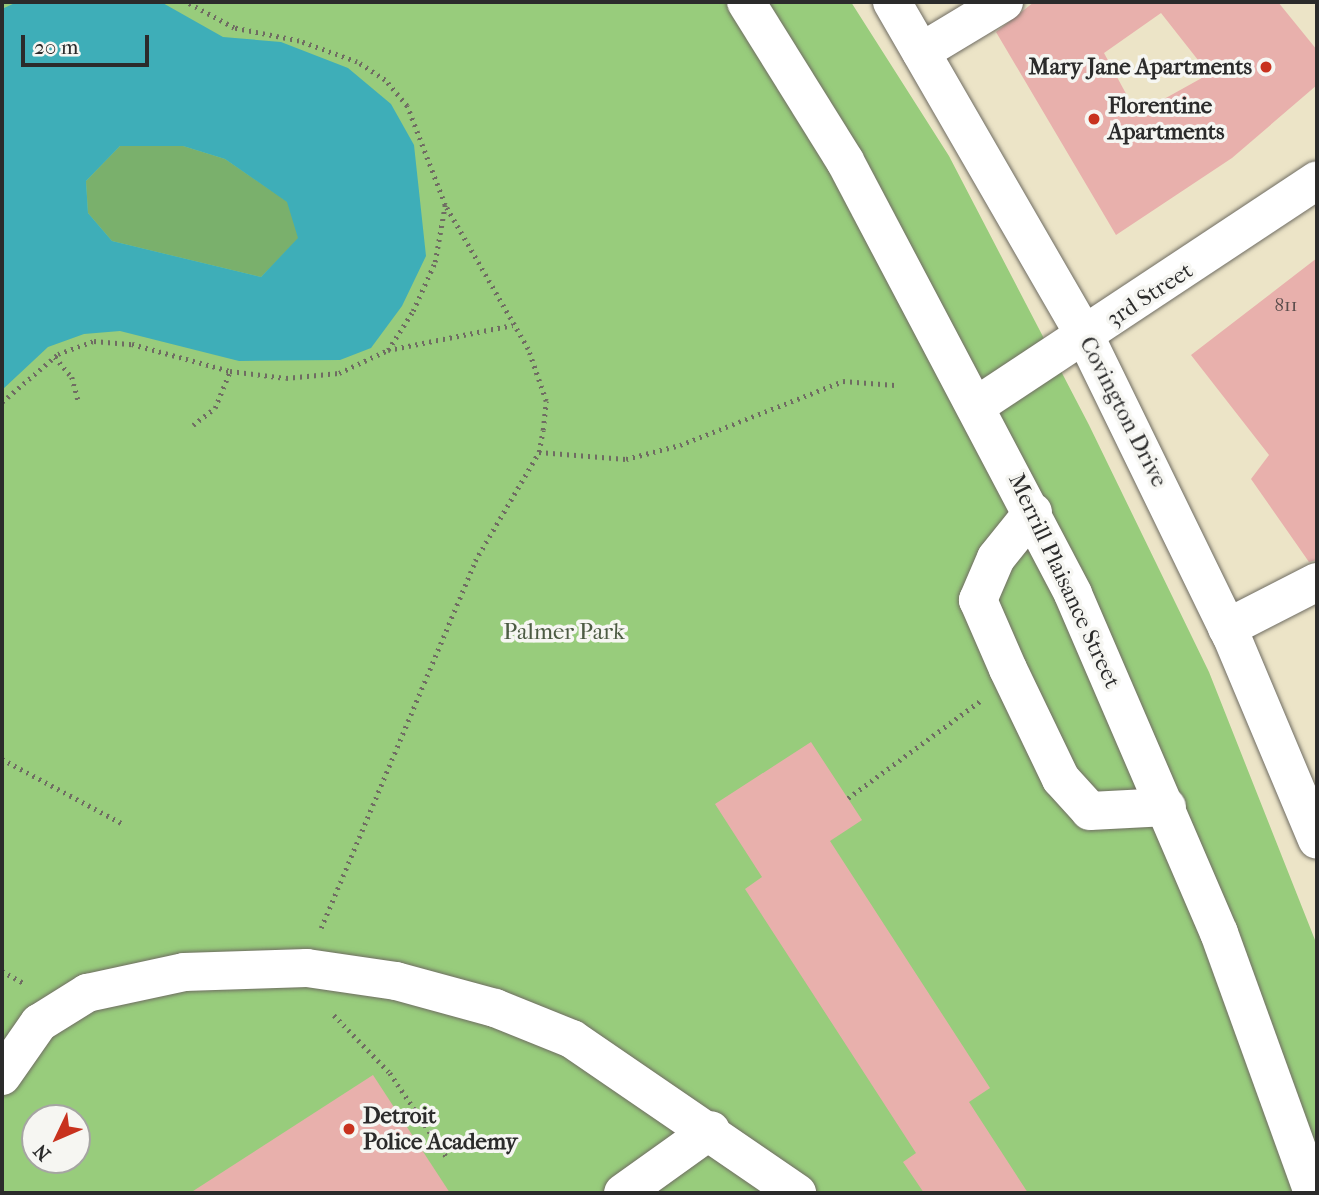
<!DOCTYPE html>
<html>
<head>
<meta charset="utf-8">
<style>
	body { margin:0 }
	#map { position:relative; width:1319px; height:1195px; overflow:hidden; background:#ece4c7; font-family:"IM FELL French Canon",serif }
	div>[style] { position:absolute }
	.green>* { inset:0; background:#98cc7c }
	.forest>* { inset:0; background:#7ab06c }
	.water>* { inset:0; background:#3eaeb8 }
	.building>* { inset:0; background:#e8b0ac }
	.path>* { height:4.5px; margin-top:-2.25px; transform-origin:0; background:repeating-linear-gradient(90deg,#6f6c62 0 2px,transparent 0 7px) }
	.roads { filter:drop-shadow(0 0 2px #6f6c62) drop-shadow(0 0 2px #6f6c62) }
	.minor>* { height:38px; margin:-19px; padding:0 19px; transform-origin:19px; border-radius:19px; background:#fff }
	.dots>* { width:19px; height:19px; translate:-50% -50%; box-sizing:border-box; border:4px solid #f6f6f2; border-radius:50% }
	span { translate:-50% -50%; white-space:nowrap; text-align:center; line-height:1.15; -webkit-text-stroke:7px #f6f6f2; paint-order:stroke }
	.number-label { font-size:19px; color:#5a4c4b }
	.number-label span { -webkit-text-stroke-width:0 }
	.poi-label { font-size:23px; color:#2b2b2b; font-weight:700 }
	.right { translate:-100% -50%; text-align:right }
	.left { translate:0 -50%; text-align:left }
	.street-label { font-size:23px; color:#2b2b2b }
	.park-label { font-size:23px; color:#4c5b43 }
	.frame { position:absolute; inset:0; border:4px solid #2b2b2b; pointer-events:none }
	.north { position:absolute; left:21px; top:1104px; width:70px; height:70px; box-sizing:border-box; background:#f6f6f2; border:2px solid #a5a5a2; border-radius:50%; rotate:226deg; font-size:19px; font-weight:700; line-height:28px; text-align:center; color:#2b2b2b }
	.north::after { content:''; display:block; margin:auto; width:24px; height:32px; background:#c8321e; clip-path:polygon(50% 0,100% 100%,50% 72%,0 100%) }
	.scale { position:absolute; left:21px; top:35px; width:128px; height:32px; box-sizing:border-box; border:4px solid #2b2b2b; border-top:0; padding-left:9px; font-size:21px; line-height:24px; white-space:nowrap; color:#2b2b2b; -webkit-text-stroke:5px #f6f6f2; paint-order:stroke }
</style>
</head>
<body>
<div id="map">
	<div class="green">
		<div style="clip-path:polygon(evenodd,2px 2px,851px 2px,949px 156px,1089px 425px,1209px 672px,1317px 945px,1317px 1193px,2px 1193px,2px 2px,35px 1118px,77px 1118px,77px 1160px,35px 1160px,35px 1118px)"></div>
	</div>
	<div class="forest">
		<div style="clip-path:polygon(120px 146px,183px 146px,225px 159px,288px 202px,299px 238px,261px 277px,112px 241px,88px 213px,86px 181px)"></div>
	</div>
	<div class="water">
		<div style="clip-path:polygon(evenodd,17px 2px,161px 2px,223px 37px,281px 42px,348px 68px,391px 104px,414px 145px,426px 256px,402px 306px,371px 348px,340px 360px,239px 361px,120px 331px,84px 334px,48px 347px,2px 390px,2px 9px,17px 2px,120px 146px,183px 146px,225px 159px,287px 202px,298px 238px,261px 277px,112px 241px,88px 213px,86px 181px,120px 146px)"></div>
	</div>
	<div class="building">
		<div style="clip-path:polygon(evenodd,1034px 2px,1278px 2px,1317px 50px,1317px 85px,1232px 158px,1116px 235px,996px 32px,1034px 2px,1161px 13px,1209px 74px,1137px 114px,1104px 53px,1161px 13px)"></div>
		<div style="clip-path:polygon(1317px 258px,1317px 560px,1309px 562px,1251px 479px,1269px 455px,1191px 355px)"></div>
		<div style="clip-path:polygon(811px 742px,862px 820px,830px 841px,990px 1088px,969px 1102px,1028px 1193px,924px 1193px,903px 1162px,916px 1153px,745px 889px,762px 877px,715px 804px)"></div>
		<div style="clip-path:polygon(373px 1075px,450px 1193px,190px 1193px)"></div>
	</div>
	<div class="path">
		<div style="left:388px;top:350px;width:127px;rotate:-11.3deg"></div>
		<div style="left:55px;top:357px;width:26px;rotate:50deg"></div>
		<div style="left:72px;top:377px;width:27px;rotate:75deg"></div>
		<div style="left:2px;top:402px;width:74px;rotate:-40.6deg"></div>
		<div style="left:58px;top:354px;width:38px;rotate:-20deg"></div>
		<div style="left:94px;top:341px;width:38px;rotate:5deg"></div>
		<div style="left:132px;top:344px;width:102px;rotate:15.4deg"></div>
		<div style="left:230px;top:371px;width:56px;rotate:7.1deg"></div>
		<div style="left:286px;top:378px;width:53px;rotate:-5.4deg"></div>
		<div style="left:339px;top:373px;width:54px;rotate:-25.1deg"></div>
		<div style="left:388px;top:350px;width:46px;rotate:-57.3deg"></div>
		<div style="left:413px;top:311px;width:54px;rotate:-65.8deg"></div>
		<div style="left:435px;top:262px;width:58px;rotate:-80deg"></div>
		<div style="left:445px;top:205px;width:106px;rotate:-111deg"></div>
		<div style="left:407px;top:106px;width:34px;rotate:-130deg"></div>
		<div style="left:385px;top:80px;width:33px;rotate:-147deg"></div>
		<div style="left:357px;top:62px;width:62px;rotate:-160.1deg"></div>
		<div style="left:299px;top:41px;width:66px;rotate:-168.7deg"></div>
		<div style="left:234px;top:28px;width:55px;rotate:-151.6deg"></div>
		<div style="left:193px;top:425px;width:28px;rotate:-38deg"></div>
		<div style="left:215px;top:408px;width:40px;rotate:-68deg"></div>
		<div style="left:539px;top:452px;width:87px;rotate:4.6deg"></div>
		<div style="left:626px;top:459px;width:56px;rotate:-14.5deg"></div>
		<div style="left:680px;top:445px;width:175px;rotate:-21.4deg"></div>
		<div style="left:843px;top:381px;width:52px;rotate:4.4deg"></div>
		<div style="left:2px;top:759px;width:137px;rotate:28.2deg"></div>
		<div style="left:848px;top:798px;width:164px;rotate:-36.3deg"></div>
		<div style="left:321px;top:928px;width:398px;rotate:-67.2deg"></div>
		<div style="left:475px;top:561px;width:126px;rotate:-59.6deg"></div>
		<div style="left:539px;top:452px;width:22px;rotate:-80deg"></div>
		<div style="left:543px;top:430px;width:29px;rotate:-84deg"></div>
		<div style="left:546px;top:401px;width:55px;rotate:-109.1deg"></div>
		<div style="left:528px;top:349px;width:166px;rotate:-120deg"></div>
		<div style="left:2px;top:971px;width:26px;rotate:29deg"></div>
		<div style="left:334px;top:1015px;width:81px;rotate:46deg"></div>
		<div style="left:390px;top:1073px;width:100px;rotate:56deg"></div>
	</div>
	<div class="roads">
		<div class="minor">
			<div style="left:746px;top:2px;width:187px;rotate:58.1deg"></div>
			<div style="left:845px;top:161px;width:489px;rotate:62.2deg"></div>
			<div style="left:1073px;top:594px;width:369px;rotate:66.7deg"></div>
			<div style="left:1219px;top:933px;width:276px;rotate:70.1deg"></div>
			<div style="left:892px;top:2px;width:386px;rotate:60deg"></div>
			<div style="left:1085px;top:336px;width:333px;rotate:64deg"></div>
			<div style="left:1231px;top:635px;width:222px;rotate:67.2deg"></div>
			<div style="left:921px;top:52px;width:97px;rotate:-31.1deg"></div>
			<div style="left:979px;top:404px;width:405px;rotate:-33.5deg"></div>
			<div style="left:1033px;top:512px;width:59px;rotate:128.8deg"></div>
			<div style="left:996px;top:558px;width:46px;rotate:113.2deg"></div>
			<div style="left:978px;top:600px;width:75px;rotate:66.5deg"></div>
			<div style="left:1008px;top:669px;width:122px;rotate:64.3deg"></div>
			<div style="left:1061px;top:779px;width:43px;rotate:47.8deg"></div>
			<div style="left:1090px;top:811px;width:77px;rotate:-3deg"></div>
			<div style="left:1227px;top:628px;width:101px;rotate:-27.1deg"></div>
			<div style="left:2px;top:1076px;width:65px;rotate:-55.1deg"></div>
			<div style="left:39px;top:1023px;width:57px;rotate:-32deg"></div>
			<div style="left:87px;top:993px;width:99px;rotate:-12.2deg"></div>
			<div style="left:184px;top:972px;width:123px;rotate:-1.9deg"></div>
			<div style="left:307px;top:968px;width:90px;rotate:8.3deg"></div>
			<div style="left:396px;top:981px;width:103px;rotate:15.3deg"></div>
			<div style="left:495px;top:1008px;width:83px;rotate:21.9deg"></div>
			<div style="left:572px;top:1039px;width:273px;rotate:34.4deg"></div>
			<div style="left:623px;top:1193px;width:108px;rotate:-35.6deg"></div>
		</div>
	</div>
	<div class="dots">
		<div style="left:1266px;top:67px;background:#c8321e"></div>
		<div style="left:1094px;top:119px;background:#c8321e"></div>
		<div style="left:349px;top:1129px;background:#c8321e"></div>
	</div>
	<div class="number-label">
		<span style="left:1286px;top:306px">811</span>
	</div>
	<div class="poi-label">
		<span class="right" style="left:1252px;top:67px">Mary Jane Apartments</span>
		<span class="left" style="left:1108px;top:119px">Florentine<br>Apartments</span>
		<span class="left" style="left:363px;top:1129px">Detroit<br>Police Academy</span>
	</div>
	<div class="street-label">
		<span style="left:1150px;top:295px;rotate:-33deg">3rd Street</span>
		<span style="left:1123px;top:412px;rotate:63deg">Covington Drive</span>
		<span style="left:1064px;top:581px;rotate:65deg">Merrill Plaisance Street</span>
	</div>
	<div class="park-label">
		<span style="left:564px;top:632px">Palmer Park</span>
	</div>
	<div class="frame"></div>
	<div class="north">N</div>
	<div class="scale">20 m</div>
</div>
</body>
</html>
